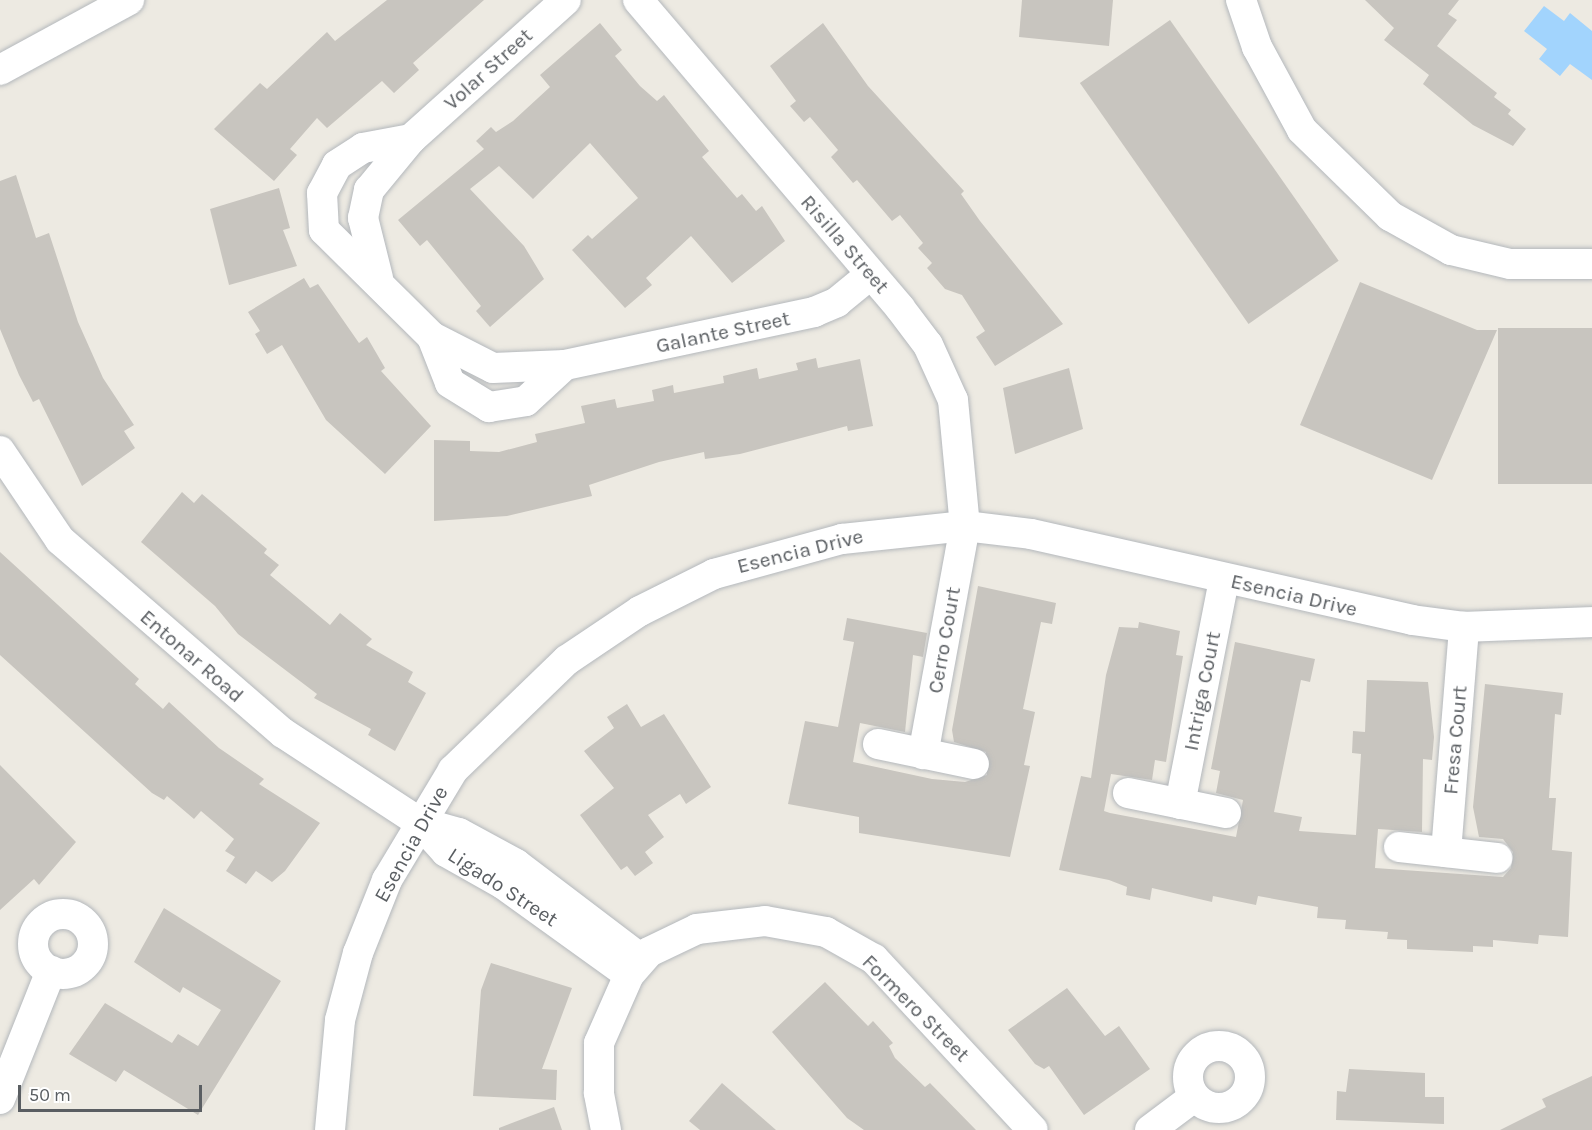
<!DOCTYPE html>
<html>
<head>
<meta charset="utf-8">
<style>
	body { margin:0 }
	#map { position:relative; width:1592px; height:1130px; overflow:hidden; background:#edeae2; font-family:Karla,sans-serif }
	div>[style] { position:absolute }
	.water>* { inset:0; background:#a2d4fd }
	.building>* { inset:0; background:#c8c5bf; transform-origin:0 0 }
	.roads { filter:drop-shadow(0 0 2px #b4b8bc) drop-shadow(0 0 2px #b4b8bc) }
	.minor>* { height:30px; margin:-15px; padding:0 15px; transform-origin:15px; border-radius:15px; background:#fff }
	.minor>.ring { margin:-15px; padding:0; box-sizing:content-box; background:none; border:30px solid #fff; border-radius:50% }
	span { translate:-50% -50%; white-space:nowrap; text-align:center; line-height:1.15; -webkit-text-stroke:4.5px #fff; paint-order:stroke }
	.street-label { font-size:21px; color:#5a5e62 }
	.scale { position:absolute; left:18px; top:1085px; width:184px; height:27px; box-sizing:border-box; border:3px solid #5a5e62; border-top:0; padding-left:8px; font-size:18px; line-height:21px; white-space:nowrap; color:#5a5e62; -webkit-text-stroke:4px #fff; paint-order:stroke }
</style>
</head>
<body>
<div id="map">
	<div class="water">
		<div style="clip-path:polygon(1544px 6px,1564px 21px,1570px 13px,1592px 31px,1592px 80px,1570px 64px,1560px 76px,1539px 59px,1547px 49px,1524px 31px)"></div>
	</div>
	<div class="building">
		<div style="clip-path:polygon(387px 0,484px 0,413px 63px,419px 70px,394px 93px,382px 81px,327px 128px,317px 118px,290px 149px,297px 155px,274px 181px,214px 129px,260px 83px,267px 89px,327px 32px,335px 41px)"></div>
		<div style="clip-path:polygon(1022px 0,1113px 0,1109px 46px,1019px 37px)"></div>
		<div style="clip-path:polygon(1365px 0,1459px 0,1448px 14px,1457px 20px,1437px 46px,1497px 93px,1494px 97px,1511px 110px,1508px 114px,1526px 129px,1513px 146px,1473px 125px,1423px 84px,1429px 75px,1384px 40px,1394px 28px)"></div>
		<div style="left:1170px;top:20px;width:294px;height:110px;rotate:55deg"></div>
		<div style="clip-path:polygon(600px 23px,622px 50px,615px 56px,640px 86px,657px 101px,664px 95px,709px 151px,702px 157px,737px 198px,742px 194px,756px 211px,762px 206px,785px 241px,732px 283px,691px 236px,646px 278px,652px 285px,625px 308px,572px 250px,588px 235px,592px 239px,638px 198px,590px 143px,533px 199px,499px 166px,470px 189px,524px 246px,544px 279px,490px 327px,476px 311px,481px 306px,427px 240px,420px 246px,398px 220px,484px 149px,476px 141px,491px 127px,496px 132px,513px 121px,550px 87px,540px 75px)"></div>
		<div style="clip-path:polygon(823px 23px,868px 86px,964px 191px,961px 194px,980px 221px,1063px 324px,995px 366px,976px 337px,985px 331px,962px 295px,945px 289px,927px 268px,932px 263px,918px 248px,923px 243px,900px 215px,892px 221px,857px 180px,853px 183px,831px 157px,838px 150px,810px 117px,804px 122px,790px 106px,796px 101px,770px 66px)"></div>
		<div style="clip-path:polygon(16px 175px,36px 238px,49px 233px,78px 322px,103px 378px,134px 425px,124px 431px,135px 448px,82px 486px,39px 399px,33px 402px,19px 375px,0 329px,0 181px)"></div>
		<div style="clip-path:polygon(279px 188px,290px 228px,283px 230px,297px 266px,229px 285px,210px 209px)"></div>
		<div style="clip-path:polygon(304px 278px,310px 288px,318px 284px,359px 343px,367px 337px,385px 368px,381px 371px,431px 426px,385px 474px,326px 420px,282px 345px,267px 354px,255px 334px,260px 331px,248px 312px)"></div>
		<div style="clip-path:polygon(1360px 282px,1477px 330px,1497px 330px,1432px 480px,1300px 425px)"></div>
		<div style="left:1592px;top:328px;width:156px;height:94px;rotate:90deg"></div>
		<div style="clip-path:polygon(816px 358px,818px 368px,860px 359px,873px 426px,848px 431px,847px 426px,740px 454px,705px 459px,704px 452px,659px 462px,589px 485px,592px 496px,507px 516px,434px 521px,434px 440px,470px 441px,470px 451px,499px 452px,537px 442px,535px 434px,585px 423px,581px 406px,615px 399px,617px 408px,654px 401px,652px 390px,673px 385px,674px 393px,724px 383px,723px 376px,757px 368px,759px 379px,798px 370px,796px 363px)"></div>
		<div style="clip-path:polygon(1069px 368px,1083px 429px,1015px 454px,1003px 388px)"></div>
		<div style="clip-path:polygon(182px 492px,194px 503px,202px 494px,267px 549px,264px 553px,279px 565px,270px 575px,330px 625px,340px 613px,372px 639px,366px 645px,413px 672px,408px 682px,426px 693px,395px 751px,368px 735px,371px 729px,314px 698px,317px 694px,238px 634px,215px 606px,141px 542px)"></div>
		<div style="clip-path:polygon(0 552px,139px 679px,135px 684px,163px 709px,169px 702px,219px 748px,264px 779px,259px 784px,320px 823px,285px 871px,272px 882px,256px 871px,246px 884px,226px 871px,235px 857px,225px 851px,234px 839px,201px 811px,194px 819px,167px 796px,164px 800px,152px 793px,0 655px)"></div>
		<div style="clip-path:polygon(978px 586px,1056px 603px,1052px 624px,1041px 622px,1023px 709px,1035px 712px,1024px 765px,1030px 766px,1010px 857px,859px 833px,859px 817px,788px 804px,805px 721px,838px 727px,854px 642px,843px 640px,847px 618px,927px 633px,923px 657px,913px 655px,905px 732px,860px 723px,853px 762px,932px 779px,965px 782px,987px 775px,986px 752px,954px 742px,952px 730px)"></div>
		<div style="clip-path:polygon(1139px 622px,1180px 631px,1176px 655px,1183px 656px,1166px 762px,1155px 760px,1152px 780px,1111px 774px,1104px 811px,1110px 813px,1236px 837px,1243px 800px,1216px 793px,1220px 771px,1211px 769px,1235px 642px,1315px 659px,1310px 682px,1301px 680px,1274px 812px,1302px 817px,1299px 831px,1356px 835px,1361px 754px,1352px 753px,1353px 731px,1365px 732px,1367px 680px,1428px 682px,1434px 737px,1432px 760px,1423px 759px,1422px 832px,1378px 829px,1375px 868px,1503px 877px,1511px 868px,1513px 852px,1503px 839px,1479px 837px,1473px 807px,1485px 684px,1563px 693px,1561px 715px,1555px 714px,1549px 798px,1556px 798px,1552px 850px,1572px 852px,1568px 937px,1539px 935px,1538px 944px,1493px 940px,1493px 947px,1473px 946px,1473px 952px,1407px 949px,1407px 940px,1387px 939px,1388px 932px,1345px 929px,1346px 920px,1317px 918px,1318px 907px,1258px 896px,1256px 905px,1213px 896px,1212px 902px,1152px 888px,1150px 900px,1126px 895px,1127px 887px,1109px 880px,1059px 870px,1081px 776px,1091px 778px,1106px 675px,1119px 627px,1138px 628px)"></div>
		<div style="clip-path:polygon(627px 704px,641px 727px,664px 714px,711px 787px,686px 804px,680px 794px,648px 815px,664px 837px,645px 852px,653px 863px,635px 876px,627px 866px,621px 870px,580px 815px,614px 788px,584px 751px,614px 728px,607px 717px)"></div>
		<div style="clip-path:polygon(0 765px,76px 842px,39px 885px,34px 879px,0 910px)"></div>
		<div style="clip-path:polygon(164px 908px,281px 981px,198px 1115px,124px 1070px,116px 1082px,69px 1054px,105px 1003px,172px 1043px,178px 1034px,198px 1046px,221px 1010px,183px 987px,180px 993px,134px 962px)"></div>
		<div style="clip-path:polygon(491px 963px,572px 988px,542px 1069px,557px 1070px,556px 1100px,473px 1096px,481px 990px)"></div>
		<div style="clip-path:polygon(825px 982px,868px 1026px,873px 1021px,893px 1043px,889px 1046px,895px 1058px,925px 1087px,930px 1083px,976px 1130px,864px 1130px,847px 1118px,772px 1032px)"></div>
		<div style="clip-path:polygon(1067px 988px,1105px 1036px,1119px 1026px,1150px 1069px,1084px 1115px,1049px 1066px,1044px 1069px,1035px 1064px,1008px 1030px)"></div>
		<div style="clip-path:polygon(1349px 1069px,1425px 1073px,1425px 1097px,1444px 1097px,1444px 1124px,1336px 1120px,1337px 1091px,1346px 1092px)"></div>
		<div style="clip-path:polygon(1592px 1076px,1592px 1130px,1500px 1130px,1546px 1107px,1542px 1099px)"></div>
		<div style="clip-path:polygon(722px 1083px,776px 1130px,700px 1130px,689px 1121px)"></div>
		<div style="clip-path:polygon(554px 1107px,562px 1130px,499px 1130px,499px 1128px)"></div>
	</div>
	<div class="roads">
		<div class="minor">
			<div style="left:638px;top:0;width:404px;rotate:49.6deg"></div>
			<div style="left:900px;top:308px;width:46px;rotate:52.9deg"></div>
			<div style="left:928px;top:345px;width:60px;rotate:65.6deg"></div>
			<div style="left:953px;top:400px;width:127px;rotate:84.6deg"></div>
			<div style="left:965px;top:526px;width:232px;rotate:100.4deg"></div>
			<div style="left:1241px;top:0;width:50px;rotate:71.2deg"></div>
			<div style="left:1257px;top:47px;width:94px;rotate:61.5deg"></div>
			<div style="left:1302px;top:130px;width:123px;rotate:44.3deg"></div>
			<div style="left:1390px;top:216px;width:70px;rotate:29.1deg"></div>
			<div style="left:1451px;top:250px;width:61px;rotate:13.3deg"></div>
			<div style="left:1510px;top:264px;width:82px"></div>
			<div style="left:0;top:70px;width:147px;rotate:-28.5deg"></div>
			<div style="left:411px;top:139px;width:49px;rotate:169.4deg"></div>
			<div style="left:363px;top:148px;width:31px;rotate:147deg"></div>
			<div style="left:337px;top:165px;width:32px;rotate:118deg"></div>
			<div style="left:322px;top:193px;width:37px;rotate:87deg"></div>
			<div style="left:324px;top:230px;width:152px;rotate:44.7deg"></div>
			<div style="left:432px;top:337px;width:68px;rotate:26.9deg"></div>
			<div style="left:493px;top:368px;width:72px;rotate:-2.4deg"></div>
			<div style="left:565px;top:365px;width:255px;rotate:-12deg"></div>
			<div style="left:814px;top:312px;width:25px;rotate:-23deg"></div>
			<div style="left:837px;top:302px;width:43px;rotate:-39.3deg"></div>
			<div style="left:378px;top:278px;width:62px;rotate:-104deg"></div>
			<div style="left:363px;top:218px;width:29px;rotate:-78deg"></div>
			<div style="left:369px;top:190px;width:66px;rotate:-50.5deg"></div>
			<div style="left:411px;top:139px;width:208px;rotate:-41.9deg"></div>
			<div style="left:432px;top:337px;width:49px;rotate:68.6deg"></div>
			<div style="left:450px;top:383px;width:46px;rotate:31.6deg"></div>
			<div style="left:489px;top:407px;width:37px;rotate:-9deg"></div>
			<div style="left:526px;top:401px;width:53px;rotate:-42.7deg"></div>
			<div style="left:0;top:451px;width:107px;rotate:56deg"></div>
			<div style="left:60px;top:540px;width:295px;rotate:40.9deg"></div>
			<div style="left:283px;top:733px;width:163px;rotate:33.2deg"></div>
			<div style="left:419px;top:822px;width:40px;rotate:48deg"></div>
			<div style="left:446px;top:852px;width:65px;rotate:29.3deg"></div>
			<div style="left:503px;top:884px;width:155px;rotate:35.8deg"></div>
			<div style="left:878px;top:744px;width:98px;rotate:11.8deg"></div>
			<div style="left:1128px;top:793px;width:100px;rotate:11.5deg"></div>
			<div style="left:1180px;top:804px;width:229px;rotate:-78.9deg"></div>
			<div style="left:419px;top:822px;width:41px;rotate:15.4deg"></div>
			<div style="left:459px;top:833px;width:65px;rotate:28.5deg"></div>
			<div style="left:516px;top:864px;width:157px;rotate:37.2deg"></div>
			<div style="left:1399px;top:847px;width:99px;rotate:6.4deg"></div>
			<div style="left:1446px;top:852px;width:226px;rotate:-85.4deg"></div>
			<div class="ring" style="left:33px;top:914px;width:30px;height:30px"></div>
			<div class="ring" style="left:1188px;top:1046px;width:32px;height:32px"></div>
			<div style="left:0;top:1099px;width:138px;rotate:-68.3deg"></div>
			<div style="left:330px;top:1130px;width:110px;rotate:-84.8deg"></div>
			<div style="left:340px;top:1020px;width:69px;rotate:-75deg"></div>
			<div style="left:358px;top:953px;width:79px;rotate:-68.3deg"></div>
			<div style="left:387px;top:880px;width:128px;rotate:-59deg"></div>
			<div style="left:453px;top:770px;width:158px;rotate:-44deg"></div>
			<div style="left:567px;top:660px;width:88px;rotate:-33.9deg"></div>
			<div style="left:640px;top:611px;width:83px;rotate:-26.6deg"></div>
			<div style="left:714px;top:574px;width:133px;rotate:-15.3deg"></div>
			<div style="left:842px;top:539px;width:124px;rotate:-6deg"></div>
			<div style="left:965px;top:526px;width:66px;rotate:6.9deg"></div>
			<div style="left:1031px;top:534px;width:391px;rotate:12.7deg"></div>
			<div style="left:1412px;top:620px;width:52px;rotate:7.7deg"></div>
			<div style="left:1464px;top:627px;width:128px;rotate:-2.2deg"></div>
			<div style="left:606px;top:1130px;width:38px;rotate:-101deg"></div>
			<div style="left:599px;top:1093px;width:50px;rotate:-90deg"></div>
			<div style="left:599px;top:1043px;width:74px;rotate:-66.2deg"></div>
			<div style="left:629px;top:975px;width:30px;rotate:-49deg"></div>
			<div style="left:649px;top:952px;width:53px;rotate:-25.6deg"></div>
			<div style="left:697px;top:929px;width:68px;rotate:-6.7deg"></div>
			<div style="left:765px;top:921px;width:62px;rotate:10.2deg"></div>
			<div style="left:826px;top:932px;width:55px;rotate:29.4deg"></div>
			<div style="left:874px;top:959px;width:233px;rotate:47.1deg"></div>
			<div style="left:1150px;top:1130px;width:55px;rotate:-36.9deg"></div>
		</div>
	</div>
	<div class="street-label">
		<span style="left:488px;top:69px;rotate:-42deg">Volar Street</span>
		<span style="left:845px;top:244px;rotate:49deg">Risilla Street</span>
		<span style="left:723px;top:332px;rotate:-12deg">Galante Street</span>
		<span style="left:800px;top:551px;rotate:-14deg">Esencia Drive</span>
		<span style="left:1294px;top:595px;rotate:13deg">Esencia Drive</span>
		<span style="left:944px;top:640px;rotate:-80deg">Cerro Court</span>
		<span style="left:192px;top:656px;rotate:41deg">Entonar Road</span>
		<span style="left:1202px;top:691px;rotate:-79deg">Intriga Court</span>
		<span style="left:1455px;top:740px;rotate:-85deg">Fresa Court</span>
		<span style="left:411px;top:844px;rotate:-61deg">Esencia Drive</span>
		<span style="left:503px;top:887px;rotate:33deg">Ligado Street</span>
		<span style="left:916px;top:1008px;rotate:45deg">Formero Street</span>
	</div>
	<div class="scale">50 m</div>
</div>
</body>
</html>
